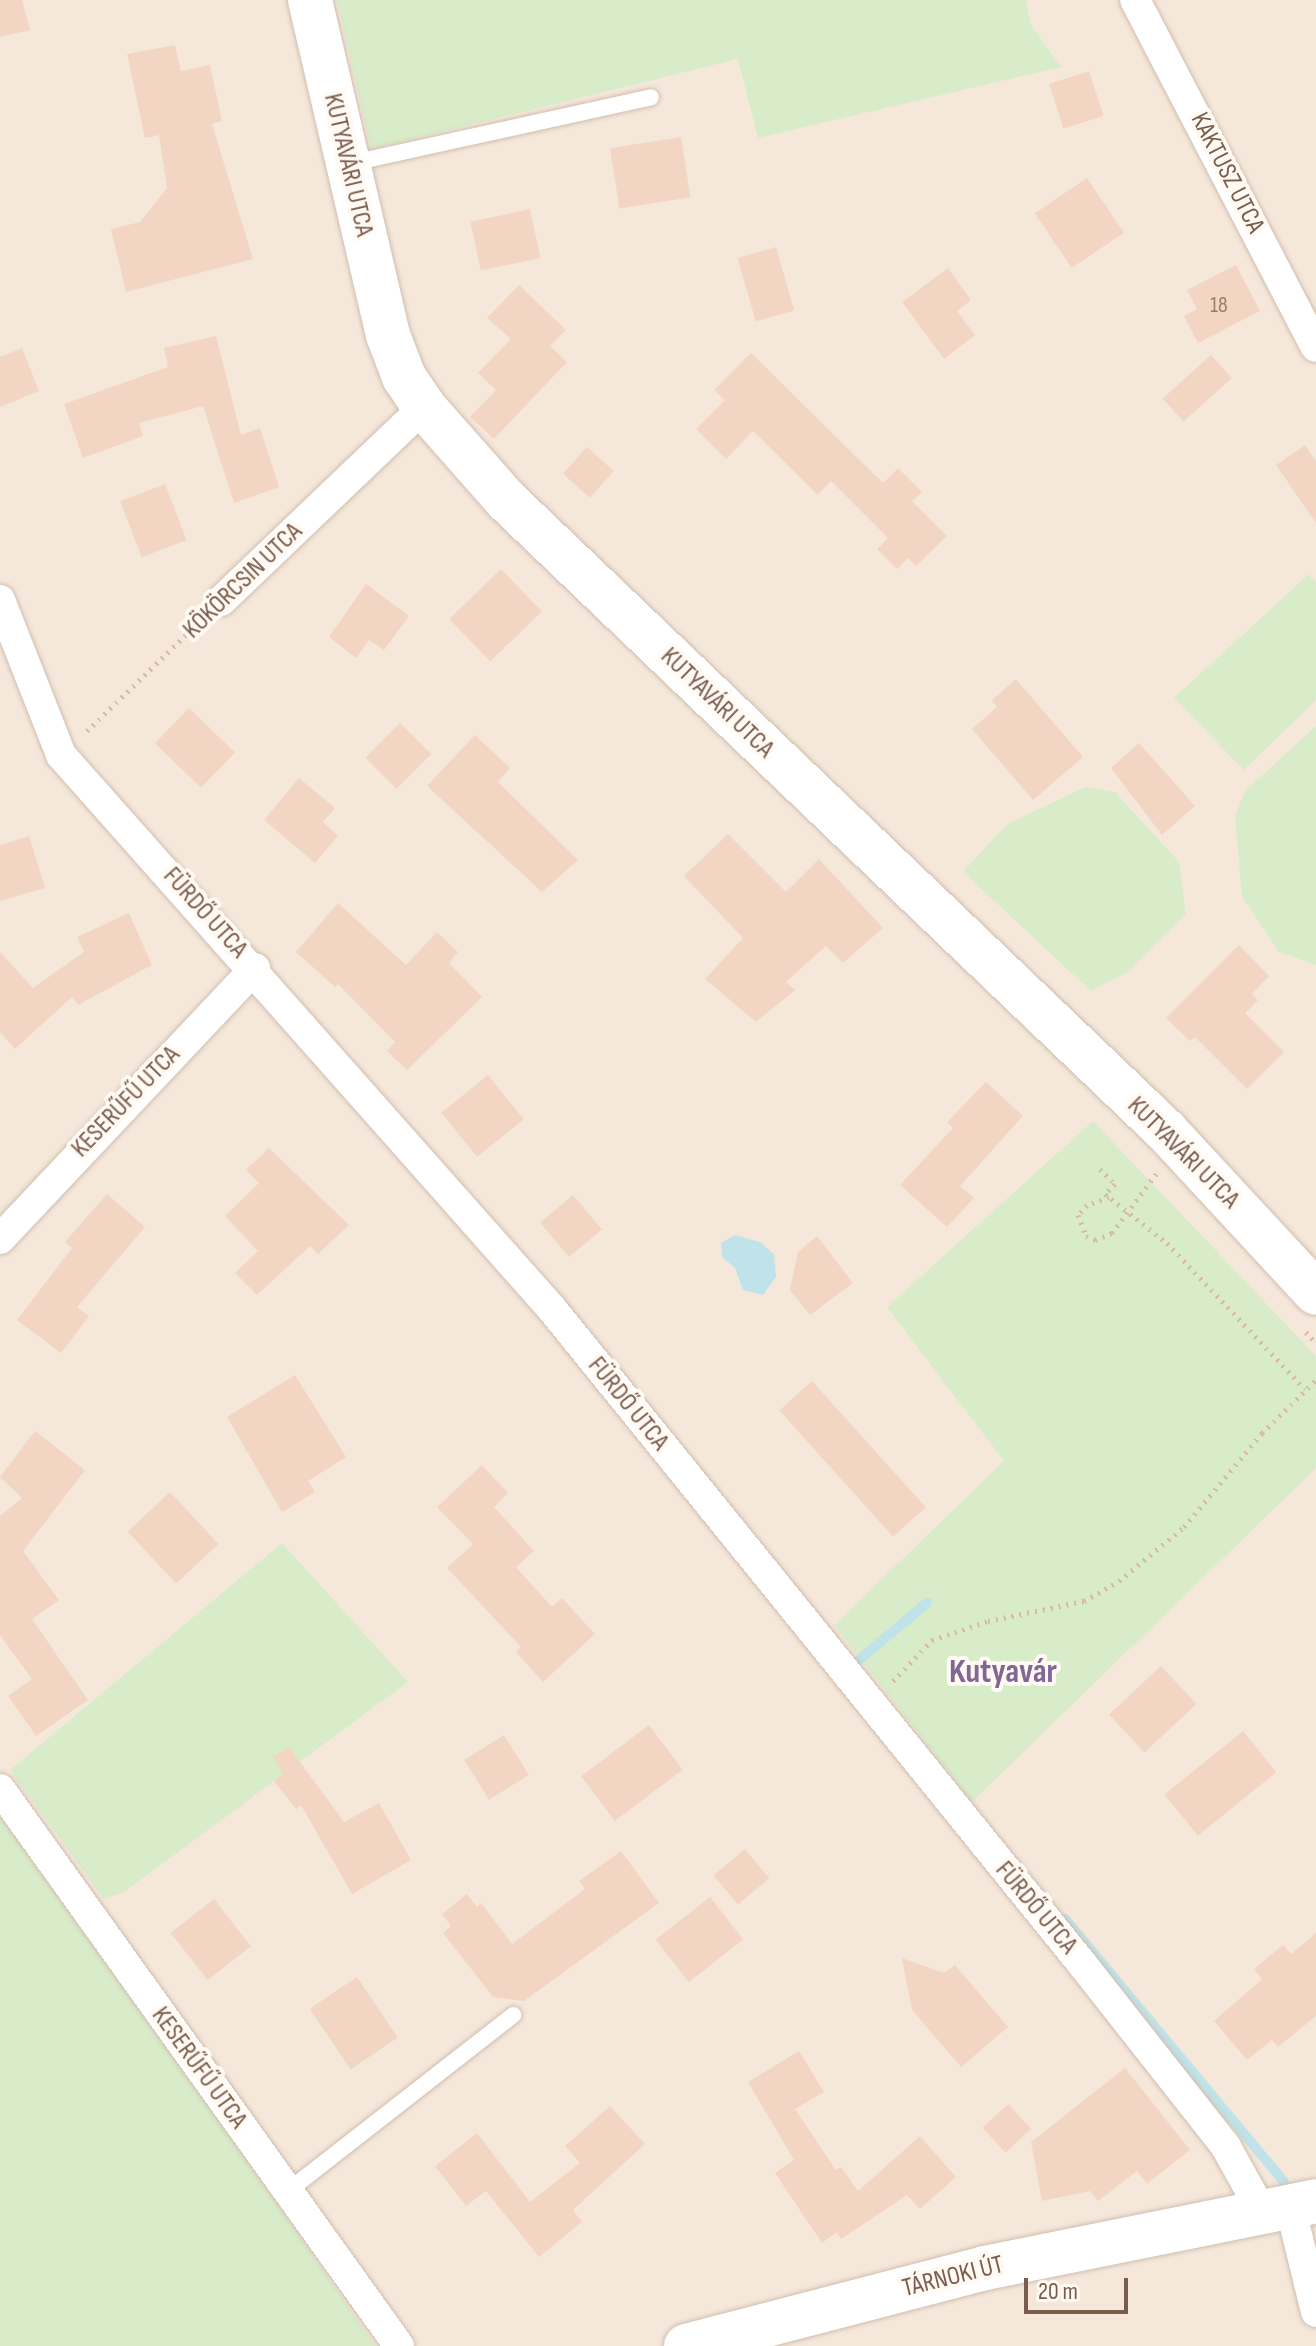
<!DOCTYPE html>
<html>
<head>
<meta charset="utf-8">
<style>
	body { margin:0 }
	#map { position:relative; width:1316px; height:2346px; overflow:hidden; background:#fdf6ec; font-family:"Sofia Sans Condensed",sans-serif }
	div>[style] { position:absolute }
	.residential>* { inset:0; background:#f5e8da; transform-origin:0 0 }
	.green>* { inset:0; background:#d8ecc9 }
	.water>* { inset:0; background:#bfe3e8 }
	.stream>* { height:10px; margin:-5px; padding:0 5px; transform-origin:5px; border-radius:5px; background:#bfe3e8 }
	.building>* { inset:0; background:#f3d5c3; transform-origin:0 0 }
	.path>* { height:5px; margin-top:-2.5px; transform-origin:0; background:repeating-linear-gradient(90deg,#d9b8a5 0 2px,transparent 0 8px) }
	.roads { filter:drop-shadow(0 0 2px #d1beb0) drop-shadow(0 0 2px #d1beb0) }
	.lane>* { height:16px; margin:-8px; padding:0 8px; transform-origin:8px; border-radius:8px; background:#fff }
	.street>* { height:30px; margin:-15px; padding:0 15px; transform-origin:15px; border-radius:15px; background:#fff }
	.secondary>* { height:44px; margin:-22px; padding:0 22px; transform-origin:22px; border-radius:22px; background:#fff }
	span { translate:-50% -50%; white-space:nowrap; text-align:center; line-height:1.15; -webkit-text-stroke:8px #fffaf3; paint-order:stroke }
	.number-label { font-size:22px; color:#987a6a }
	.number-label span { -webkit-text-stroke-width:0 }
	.street-label { font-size:26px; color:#7a5c4d }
	.district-label { font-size:34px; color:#846695; font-weight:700 }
	.scale { position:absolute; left:1024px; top:2278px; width:104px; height:36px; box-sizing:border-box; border:4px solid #7a5c4d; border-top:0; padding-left:10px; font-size:24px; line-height:28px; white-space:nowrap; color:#7a5c4d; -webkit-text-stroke:6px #fffaf3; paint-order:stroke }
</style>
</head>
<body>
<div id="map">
	<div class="residential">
		<div style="left:0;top:0;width:1316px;height:2346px"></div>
	</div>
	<div class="green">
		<div style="clip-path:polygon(337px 0,1026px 0,1031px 25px,1061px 67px,758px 138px,738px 59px,371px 149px)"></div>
		<div style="clip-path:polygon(1309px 574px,1316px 582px,1316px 700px,1244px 770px,1174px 698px)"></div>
		<div style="clip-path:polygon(1316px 726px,1316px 965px,1279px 952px,1242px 896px,1235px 816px,1245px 791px)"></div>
		<div style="clip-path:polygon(1085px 787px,1115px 792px,1179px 862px,1186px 914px,1127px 972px,1091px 991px,963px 872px,1006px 825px)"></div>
		<div style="clip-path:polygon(1093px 1121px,1316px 1356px,1316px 1468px,972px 1802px,834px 1625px,1004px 1461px,887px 1307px)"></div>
		<div style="clip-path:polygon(282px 1543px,408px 1682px,124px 1892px,104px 1899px,10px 1770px)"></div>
		<div style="clip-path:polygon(0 1816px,203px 2098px,376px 2346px,0 2346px)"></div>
	</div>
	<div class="water">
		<div style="clip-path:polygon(735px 1235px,760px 1242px,774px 1254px,776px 1277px,763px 1295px,743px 1290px,735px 1268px,722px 1257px,721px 1243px)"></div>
	</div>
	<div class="stream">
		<div style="left:853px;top:1665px;width:97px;rotate:-40deg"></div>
		<div style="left:1065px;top:1919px;width:342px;rotate:50.2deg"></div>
	</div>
	<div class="building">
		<div style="clip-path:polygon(0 0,22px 0,30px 30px,0 37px)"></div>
		<div style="clip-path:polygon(175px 45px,181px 71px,210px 65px,222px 121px,212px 124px,253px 259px,126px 292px,111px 229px,140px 222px,167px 188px,159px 135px,145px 138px,127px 54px)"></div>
		<div style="left:1089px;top:71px;width:47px;height:42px;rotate:72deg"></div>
		<div style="left:681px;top:137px;width:61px;height:72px;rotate:81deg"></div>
		<div style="left:1087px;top:178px;width:66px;height:63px;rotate:56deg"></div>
		<div style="left:530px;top:209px;width:50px;height:61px;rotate:78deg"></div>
		<div style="left:776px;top:247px;width:66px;height:40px;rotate:74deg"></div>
		<div style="clip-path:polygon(1236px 265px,1260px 311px,1198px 343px,1184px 316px,1197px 309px,1187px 290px)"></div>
		<div style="clip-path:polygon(948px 268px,971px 300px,957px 311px,975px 335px,944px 359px,902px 302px)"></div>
		<div style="clip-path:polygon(519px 285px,566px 330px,550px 346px,567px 362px,494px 439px,470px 417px,496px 390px,478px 373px,511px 339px,487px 318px)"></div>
		<div style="clip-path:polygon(216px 336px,241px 435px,260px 428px,279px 487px,234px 503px,203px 406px,139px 423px,143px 436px,83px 458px,64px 404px,168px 367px,164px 348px)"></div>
		<div style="clip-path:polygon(22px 348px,39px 391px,0 407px,0 357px)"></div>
		<div style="clip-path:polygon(751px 353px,883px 483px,898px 468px,922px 492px,912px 501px,947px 536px,916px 566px,908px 558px,897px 569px,877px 549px,888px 538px,831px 481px,818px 495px,753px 431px,726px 459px,696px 429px,725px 400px,714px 390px)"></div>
		<div style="left:1211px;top:355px;width:31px;height:65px;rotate:48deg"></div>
		<div style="clip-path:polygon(1305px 445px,1316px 461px,1316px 523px,1276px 465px)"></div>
		<div style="left:587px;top:447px;width:36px;height:36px;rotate:42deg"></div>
		<div style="left:165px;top:484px;width:60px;height:48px;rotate:69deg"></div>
		<div style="left:501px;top:569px;width:59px;height:72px;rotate:46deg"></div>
		<div style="clip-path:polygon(366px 584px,409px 616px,384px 650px,369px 640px,356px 658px,329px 637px)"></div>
		<div style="clip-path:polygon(1016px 679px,1083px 757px,1033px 800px,972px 729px,997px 707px,992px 700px)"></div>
		<div style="left:189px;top:708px;width:64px;height:49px;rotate:44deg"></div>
		<div style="left:400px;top:723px;width:44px;height:49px;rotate:45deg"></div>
		<div style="clip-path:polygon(475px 735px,510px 768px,498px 782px,578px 860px,542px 892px,427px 786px)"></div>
		<div style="clip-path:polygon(1139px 743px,1195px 806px,1162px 835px,1111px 768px)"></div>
		<div style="clip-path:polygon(299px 778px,335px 808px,323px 822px,338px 836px,315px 863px,264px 820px)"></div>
		<div style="clip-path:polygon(728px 834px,786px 892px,819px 859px,883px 928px,843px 963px,826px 946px,786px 982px,795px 990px,756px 1022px,705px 979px,743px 938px,684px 876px)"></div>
		<div style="clip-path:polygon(29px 836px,45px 888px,0 901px,0 845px)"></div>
		<div style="clip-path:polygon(338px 903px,406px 965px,437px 932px,458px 952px,449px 963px,482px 997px,407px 1070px,387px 1051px,395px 1042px,338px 984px,335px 987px,296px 952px)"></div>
		<div style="clip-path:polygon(129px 913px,152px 965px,78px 1005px,72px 997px,15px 1049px,0 1032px,0 952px,33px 988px,84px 952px,77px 937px)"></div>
		<div style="clip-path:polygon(1239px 945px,1269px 976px,1252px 994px,1258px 1000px,1245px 1013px,1284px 1052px,1247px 1089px,1195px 1037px,1190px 1041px,1166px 1018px)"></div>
		<div style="left:488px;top:1075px;width:57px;height:60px;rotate:51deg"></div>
		<div style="clip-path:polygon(986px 1082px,1023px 1116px,960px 1186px,974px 1198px,947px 1227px,900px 1185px,953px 1128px,947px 1122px)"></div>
		<div style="clip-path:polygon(269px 1148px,349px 1225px,318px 1254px,310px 1246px,257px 1295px,235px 1273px,258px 1251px,225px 1216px,259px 1183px,246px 1170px)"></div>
		<div style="clip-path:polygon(107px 1194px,145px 1227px,77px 1307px,89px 1316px,61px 1353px,17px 1320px,72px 1248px,65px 1242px)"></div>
		<div style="left:573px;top:1195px;width:45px;height:43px;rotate:50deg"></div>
		<div style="clip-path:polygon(817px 1236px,853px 1283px,810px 1315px,790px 1290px,798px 1252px)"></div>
		<div style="clip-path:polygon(295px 1375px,346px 1457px,308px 1481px,315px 1492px,282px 1512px,227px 1417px)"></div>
		<div style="left:812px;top:1381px;width:170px;height:44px;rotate:48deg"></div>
		<div style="clip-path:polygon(35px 1431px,85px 1470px,23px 1551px,59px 1600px,32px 1619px,88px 1700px,36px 1736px,8px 1696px,32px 1679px,0 1635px,0 1516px,22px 1498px,0 1477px)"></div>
		<div style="clip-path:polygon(482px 1465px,508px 1493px,494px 1507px,534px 1551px,516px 1567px,552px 1607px,562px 1598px,595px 1634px,543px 1682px,516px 1652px,521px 1647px,447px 1568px,473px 1544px,437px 1507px)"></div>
		<div style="left:170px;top:1492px;width:71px;height:58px;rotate:47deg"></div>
		<div style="left:1161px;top:1666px;width:52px;height:71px;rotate:47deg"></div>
		<div style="left:649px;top:1725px;width:56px;height:85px;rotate:53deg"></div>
		<div style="left:1243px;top:1731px;width:53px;height:101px;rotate:51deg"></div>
		<div style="left:504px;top:1735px;width:47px;height:47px;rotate:58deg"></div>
		<div style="clip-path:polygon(289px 1747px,344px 1822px,379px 1803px,411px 1860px,352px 1894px,301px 1805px,296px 1809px,274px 1781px,283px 1774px,273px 1757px)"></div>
		<div style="left:745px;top:1849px;width:38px;height:41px;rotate:50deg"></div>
		<div style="clip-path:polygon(621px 1851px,659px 1903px,524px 2001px,493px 1997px,443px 1933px,451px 1926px,442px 1914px,467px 1894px,477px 1907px,481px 1903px,512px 1944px,585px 1889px,579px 1881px)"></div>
		<div style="left:710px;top:1897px;width:54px;height:69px;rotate:52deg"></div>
		<div style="left:214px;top:1899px;width:60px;height:55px;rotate:52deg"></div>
		<div style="clip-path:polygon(1316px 1933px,1316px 2016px,1278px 2047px,1272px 2040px,1247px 2060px,1214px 2021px,1262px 1979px,1254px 1969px,1283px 1945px,1291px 1954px)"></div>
		<div style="clip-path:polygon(902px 1958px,944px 1973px,955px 1965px,1008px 2027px,961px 2067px,912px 2010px)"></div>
		<div style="left:357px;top:1977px;width:73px;height:57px;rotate:56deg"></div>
		<div style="clip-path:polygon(799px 2051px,824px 2092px,795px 2109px,836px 2170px,841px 2167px,858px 2191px,920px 2136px,956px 2177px,920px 2209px,907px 2195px,841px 2239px,837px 2232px,822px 2243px,775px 2173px,794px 2160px,748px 2082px)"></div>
		<div style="clip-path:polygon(1125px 2068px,1190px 2150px,1147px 2184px,1137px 2171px,1098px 2201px,1090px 2191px,1042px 2201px,1031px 2142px)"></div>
		<div style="left:1008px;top:2104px;width:34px;height:35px;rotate:47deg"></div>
		<div style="clip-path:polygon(610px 2106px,645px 2144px,573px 2210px,582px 2222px,539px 2257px,486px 2191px,466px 2206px,435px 2166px,477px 2133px,530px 2202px,580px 2163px,565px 2146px)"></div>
	</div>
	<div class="path">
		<div style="left:87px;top:731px;width:158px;rotate:-44.2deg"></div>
		<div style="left:1100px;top:1169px;width:21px;rotate:45deg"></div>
		<div style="left:1115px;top:1184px;width:14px;rotate:135deg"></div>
		<div style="left:1105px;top:1194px;width:79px;rotate:38.3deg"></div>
		<div style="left:1167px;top:1243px;width:201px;rotate:46.6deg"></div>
		<div style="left:1109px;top:1197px;width:23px;rotate:160deg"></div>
		<div style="left:1087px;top:1205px;width:13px;rotate:132deg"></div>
		<div style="left:1078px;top:1215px;width:22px;rotate:69deg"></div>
		<div style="left:1086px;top:1236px;width:10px;rotate:24deg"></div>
		<div style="left:1095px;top:1240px;width:18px;rotate:-22deg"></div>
		<div style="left:1112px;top:1233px;width:74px;rotate:-53.3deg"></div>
		<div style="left:1306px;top:1332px;width:15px;rotate:48deg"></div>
		<div style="left:893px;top:1681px;width:57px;rotate:-46.4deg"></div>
		<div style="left:932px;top:1640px;width:59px;rotate:-18.7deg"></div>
		<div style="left:988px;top:1621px;width:98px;rotate:-11.8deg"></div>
		<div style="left:1084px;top:1601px;width:40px;rotate:-29.7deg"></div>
		<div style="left:1119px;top:1581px;width:85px;rotate:-39.7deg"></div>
		<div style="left:1184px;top:1527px;width:122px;rotate:-50.3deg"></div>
		<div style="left:1262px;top:1433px;width:76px;rotate:-44.5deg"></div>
	</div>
	<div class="roads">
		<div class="lane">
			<div style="left:352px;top:163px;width:306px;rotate:-12.4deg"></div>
			<div style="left:288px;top:2191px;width:286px;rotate:-38deg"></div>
		</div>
		<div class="street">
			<div style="left:1135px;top:0;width:391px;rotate:62.5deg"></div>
			<div style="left:0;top:600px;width:167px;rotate:68.5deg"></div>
			<div style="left:61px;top:755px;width:740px;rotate:48.45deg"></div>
			<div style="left:552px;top:1309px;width:844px;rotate:51.01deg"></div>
			<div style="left:1083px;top:1965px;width:231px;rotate:51.8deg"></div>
			<div style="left:1226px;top:2147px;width:74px;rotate:61deg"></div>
			<div style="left:221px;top:601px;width:281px;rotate:-43.7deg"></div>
			<div style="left:0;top:1239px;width:372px;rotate:-46.7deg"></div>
			<div style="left:0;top:1789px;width:685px;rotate:54.38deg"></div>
			<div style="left:1290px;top:2206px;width:109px;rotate:76.2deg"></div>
		</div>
		<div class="secondary">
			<div style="left:310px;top:0;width:344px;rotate:76.9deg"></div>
			<div style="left:388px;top:335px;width:45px;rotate:69.1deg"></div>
			<div style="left:404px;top:377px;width:36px;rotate:56deg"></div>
			<div style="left:424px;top:407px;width:125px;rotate:48.6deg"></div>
			<div style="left:507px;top:501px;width:913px;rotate:43.71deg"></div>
			<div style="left:1167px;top:1132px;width:219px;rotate:47.2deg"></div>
			<div style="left:686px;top:2346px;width:309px;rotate:-14.6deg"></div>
			<div style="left:985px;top:2268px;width:338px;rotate:-11.4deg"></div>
		</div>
	</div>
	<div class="number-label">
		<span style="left:1219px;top:306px">18</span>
	</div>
	<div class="street-label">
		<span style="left:348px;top:165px;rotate:77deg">KUTYAVÁRI UTCA</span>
		<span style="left:1227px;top:173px;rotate:63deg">KAKTUSZ UTCA</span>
		<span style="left:243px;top:581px;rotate:-44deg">KÖKÖRCSIN UTCA</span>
		<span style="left:717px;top:703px;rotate:44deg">KUTYAVÁRI UTCA</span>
		<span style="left:205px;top:913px;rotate:48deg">FÜRDŐ UTCA</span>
		<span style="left:126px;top:1102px;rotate:-46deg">KESERŰFŰ UTCA</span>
		<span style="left:1183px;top:1153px;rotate:45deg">KUTYAVÁRI UTCA</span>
		<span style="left:628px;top:1404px;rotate:51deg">FÜRDŐ UTCA</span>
		<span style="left:1036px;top:1908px;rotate:50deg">FÜRDŐ UTCA</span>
		<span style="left:199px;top:2068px;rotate:54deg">KESERŰFŰ UTCA</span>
		<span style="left:953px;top:2277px;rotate:-14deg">TÁRNOKI ÚT</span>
	</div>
	<div class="district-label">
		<span style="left:1003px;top:1672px">Kutyavár</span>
	</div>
	<div class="scale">20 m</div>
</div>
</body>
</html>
